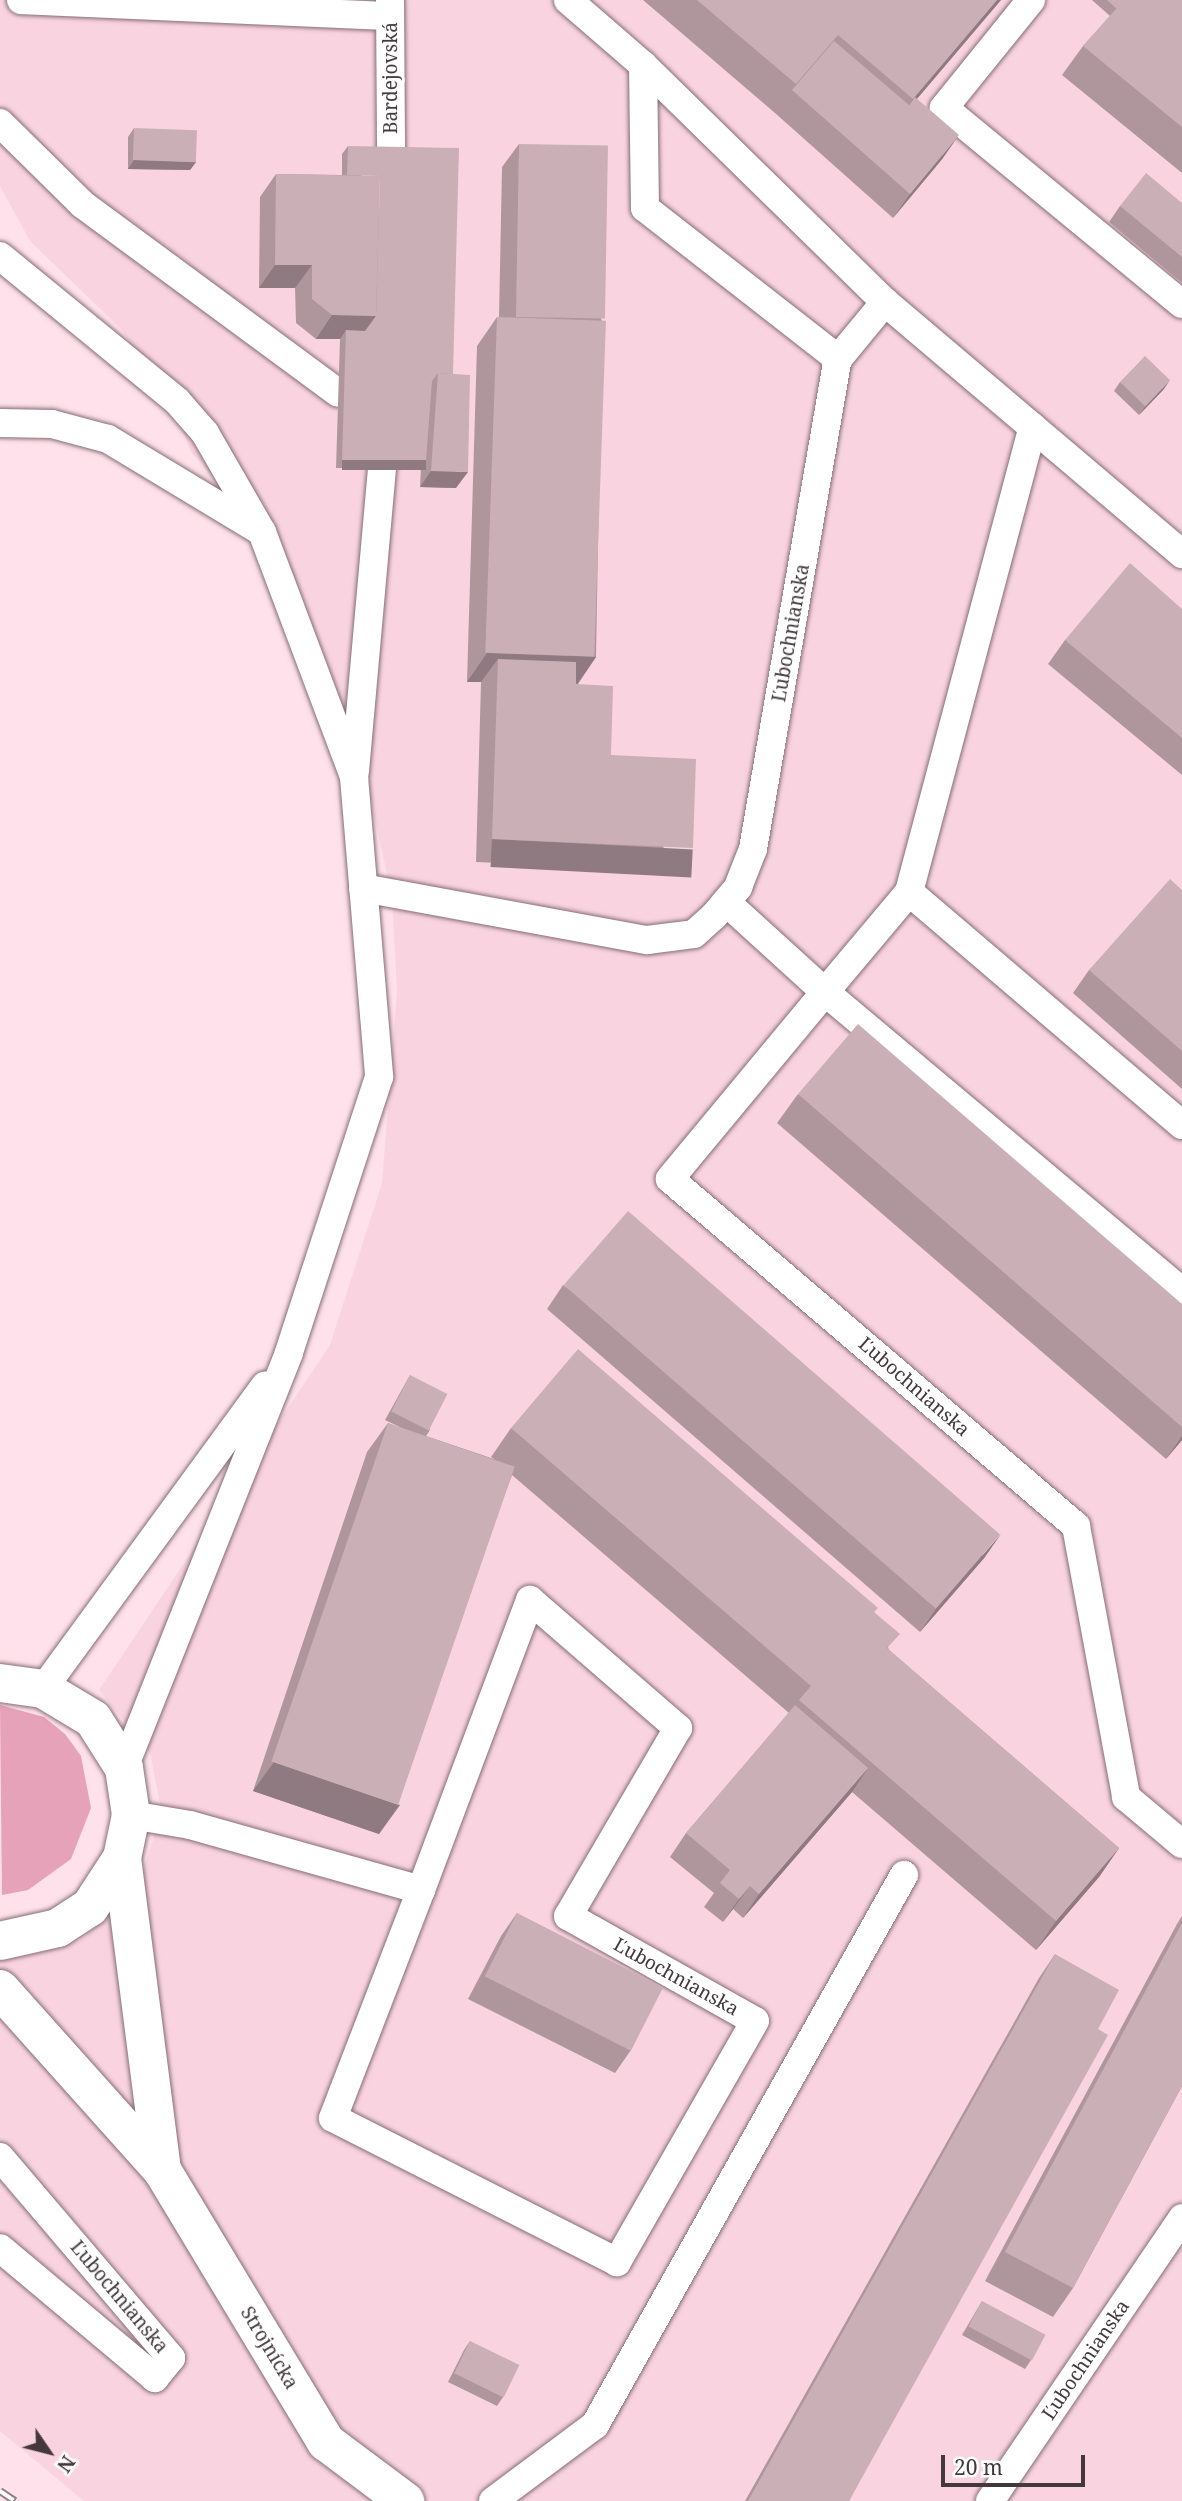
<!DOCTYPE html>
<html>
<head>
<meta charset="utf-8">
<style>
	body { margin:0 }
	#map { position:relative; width:1182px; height:2501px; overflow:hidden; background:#fee1ea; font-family:"Noto Serif",serif }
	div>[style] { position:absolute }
	.built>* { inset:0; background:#f9d4e0 }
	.green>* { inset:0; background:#e5a2b8 }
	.roads { filter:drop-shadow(0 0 2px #866d75) drop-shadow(0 0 2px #866d75) }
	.lane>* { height:28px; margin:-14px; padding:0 14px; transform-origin:14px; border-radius:14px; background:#fff }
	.street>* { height:38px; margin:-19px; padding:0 19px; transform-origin:19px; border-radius:19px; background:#fff }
	.rail>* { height:8px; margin-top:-4px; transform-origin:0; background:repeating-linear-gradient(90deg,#fff 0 16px,#917f84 0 32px); box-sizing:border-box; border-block:2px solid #917f84 }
	.wall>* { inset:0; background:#af969d }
	.shaded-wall>* { inset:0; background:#8e7a80; transform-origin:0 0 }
	.building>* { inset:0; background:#cbafb7; transform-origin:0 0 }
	span { translate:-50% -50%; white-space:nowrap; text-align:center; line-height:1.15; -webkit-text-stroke:5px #fff; paint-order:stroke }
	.street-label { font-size:19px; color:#43383b }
	.north { position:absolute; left:14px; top:2417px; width:70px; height:70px; -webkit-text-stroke:5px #fff; paint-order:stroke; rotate:125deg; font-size:19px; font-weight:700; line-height:28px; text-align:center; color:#43383b }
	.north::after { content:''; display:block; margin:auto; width:24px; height:32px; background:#43383b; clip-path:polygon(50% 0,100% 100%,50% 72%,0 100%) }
	.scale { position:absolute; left:941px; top:2455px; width:144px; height:32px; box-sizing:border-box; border:4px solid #43383b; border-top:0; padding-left:9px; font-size:21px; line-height:24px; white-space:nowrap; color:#43383b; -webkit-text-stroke:5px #fff; paint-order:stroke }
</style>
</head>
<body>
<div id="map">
	<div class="built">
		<div style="clip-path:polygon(0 0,1182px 0,1182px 2501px,84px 2501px,0 2431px,0 1954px,37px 1953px,79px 1941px,133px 1898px,162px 1814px,150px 1753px,99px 1690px,330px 1345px,382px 1183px,397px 990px,392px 897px,371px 802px,317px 641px,260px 526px,191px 452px,168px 396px,121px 329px,30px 241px,0 186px)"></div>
	</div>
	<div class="green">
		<div style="clip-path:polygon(0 1705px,44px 1717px,65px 1734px,81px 1756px,91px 1808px,71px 1859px,28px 1890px,2px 1895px)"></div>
	</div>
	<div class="roads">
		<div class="lane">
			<div style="left:21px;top:0;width:369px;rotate:2.5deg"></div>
			<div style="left:390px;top:0;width:155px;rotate:89.6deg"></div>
			<div style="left:568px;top:0;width:99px;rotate:40.9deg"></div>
			<div style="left:643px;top:65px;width:143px;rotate:89.2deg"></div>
			<div style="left:645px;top:208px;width:245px;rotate:38deg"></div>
			<div style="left:1031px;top:0;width:139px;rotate:128.9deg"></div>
			<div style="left:944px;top:108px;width:308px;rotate:39.5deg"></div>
			<div style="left:643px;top:65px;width:339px;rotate:44.4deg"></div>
			<div style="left:0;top:123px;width:115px;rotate:44.6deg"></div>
			<div style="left:82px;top:204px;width:318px;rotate:36.4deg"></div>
			<div style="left:0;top:256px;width:229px;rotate:39.3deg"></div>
			<div style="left:177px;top:401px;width:43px;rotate:48.8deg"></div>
			<div style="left:205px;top:433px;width:114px;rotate:60.1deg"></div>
			<div style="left:262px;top:532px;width:262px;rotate:69.4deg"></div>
			<div style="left:354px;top:777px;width:301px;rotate:85.2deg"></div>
			<div style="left:379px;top:1077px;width:290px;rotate:108.1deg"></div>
			<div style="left:289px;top:1353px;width:447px;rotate:111.7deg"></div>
			<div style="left:0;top:423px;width:52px;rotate:1.1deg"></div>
			<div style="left:52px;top:424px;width:58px;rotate:15deg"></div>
			<div style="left:108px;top:439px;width:174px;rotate:31.1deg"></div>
			<div style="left:355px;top:771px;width:304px;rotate:-84.9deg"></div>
			<div style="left:363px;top:888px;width:289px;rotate:10.4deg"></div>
			<div style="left:647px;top:940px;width:47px;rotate:-7.3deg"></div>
			<div style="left:694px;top:934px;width:27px;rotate:-42deg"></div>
			<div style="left:714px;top:916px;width:38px;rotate:-50deg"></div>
			<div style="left:738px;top:887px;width:41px;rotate:-68.5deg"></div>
			<div style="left:753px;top:849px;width:497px;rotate:-80.2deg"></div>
			<div style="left:838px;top:359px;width:74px;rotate:-50.5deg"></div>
			<div style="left:885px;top:302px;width:390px;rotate:40.3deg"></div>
			<div style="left:909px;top:892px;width:481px;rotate:-75.1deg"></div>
			<div style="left:726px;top:902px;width:134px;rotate:42.3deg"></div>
			<div style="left:825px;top:992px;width:243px;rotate:129.7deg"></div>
			<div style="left:670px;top:1179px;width:534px;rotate:40.52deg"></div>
			<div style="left:1076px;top:1526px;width:276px;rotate:79.5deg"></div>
			<div style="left:1126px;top:1797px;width:73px;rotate:40deg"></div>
			<div style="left:1182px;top:1125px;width:359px;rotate:-139.5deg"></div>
			<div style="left:909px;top:892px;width:131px;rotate:130deg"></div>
			<div style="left:825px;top:992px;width:466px;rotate:40deg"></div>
			<div style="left:43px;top:1689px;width:376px;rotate:-53.8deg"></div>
			<div style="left:131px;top:1815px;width:60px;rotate:9.6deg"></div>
			<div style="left:190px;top:1825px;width:240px;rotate:15.7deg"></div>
			<div style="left:421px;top:1890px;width:310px;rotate:-69.4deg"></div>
			<div style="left:530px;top:1600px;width:196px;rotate:40.9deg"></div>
			<div style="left:678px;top:1728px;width:218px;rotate:120.3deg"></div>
			<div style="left:568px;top:1916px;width:214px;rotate:29.3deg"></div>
			<div style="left:755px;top:2021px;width:278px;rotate:119.8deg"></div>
			<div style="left:617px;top:2262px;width:318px;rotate:-153.1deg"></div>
			<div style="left:333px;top:2118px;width:244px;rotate:-68.9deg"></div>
			<div style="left:0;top:2157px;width:264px;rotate:49.6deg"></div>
			<div style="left:171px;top:2358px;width:26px;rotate:129deg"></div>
			<div style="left:155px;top:2378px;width:202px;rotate:-140deg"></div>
			<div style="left:493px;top:2501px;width:127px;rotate:-36.7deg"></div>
			<div style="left:595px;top:2425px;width:631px;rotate:-60.67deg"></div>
			<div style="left:990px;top:2501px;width:342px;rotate:-55.8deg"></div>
		</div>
		<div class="street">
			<div style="left:0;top:1683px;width:43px;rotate:7.9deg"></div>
			<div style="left:43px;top:1689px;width:58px;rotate:31deg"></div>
			<div style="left:93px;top:1719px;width:58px;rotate:57.7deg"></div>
			<div style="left:124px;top:1768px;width:48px;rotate:81.5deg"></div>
			<div style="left:131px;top:1815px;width:44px;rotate:101.8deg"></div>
			<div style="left:122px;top:1858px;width:59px;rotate:123.1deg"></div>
			<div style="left:90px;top:1907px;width:38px;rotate:147deg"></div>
			<div style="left:58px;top:1928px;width:59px;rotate:167.4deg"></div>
			<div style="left:122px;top:1858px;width:315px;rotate:82.7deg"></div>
			<div style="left:0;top:1989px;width:243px;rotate:48.2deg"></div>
			<div style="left:162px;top:2170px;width:318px;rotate:58.9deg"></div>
			<div style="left:326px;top:2442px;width:99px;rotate:36.8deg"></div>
		</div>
	</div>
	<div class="rail">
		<div style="left:0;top:2491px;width:18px;rotate:34deg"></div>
	</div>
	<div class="wall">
		<div style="clip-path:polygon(643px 0,1001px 0,917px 99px,943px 158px,893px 218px,775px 113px)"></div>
		<div style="clip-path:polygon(1092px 0,1182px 0,1182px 173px,1062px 75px,1083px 46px,1110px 16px)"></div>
		<div style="clip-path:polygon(134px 128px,196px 162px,190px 170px,128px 169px,128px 137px)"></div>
		<div style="clip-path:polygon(519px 144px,602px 321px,596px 657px,578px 684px,611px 755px,677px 871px,476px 862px,481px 682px,467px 682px,477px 346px,497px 317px,499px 317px,502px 167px)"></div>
		<div style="clip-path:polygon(348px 146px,453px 374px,456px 488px,420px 487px,421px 467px,420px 468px,336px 468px,340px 339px,316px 339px,296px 323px,295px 288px,259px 288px,260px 197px,276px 174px,342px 175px,342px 154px)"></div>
		<div style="clip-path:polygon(1182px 203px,1182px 283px,1109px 222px,1120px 206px)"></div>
		<div style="clip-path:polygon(1120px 382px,1164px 389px,1139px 415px,1114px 391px)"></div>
		<div style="clip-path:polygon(1182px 609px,1182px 775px,1048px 664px,1065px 640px)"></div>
		<div style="clip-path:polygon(1182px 890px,1182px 1089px,1073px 993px,1089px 970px)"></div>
		<div style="clip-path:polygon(798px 1094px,1182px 1304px,1182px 1440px,1166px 1459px,777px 1123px)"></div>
		<div style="clip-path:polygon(563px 1285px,985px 1557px,920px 1632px,547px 1309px)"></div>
		<div style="clip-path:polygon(410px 1375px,430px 1430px,426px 1436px,494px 1459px,491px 1457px,511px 1428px,875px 1613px,889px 1650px,1119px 1848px,1099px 1877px,1036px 1950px,852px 1792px,743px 1918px,733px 1909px,723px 1922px,704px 1907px,714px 1893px,670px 1857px,686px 1833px,789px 1713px,512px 1475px,379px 1834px,253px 1791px,367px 1452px,388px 1423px,404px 1429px,385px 1420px)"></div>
		<div style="clip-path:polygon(517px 1913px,631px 2050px,615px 2073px,468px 1999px,501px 1936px)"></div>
		<div style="clip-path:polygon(1182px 1916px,1182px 2086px,1073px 2288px,1053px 2317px,985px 2281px,1177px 1924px)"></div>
		<div style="clip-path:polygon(1055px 1954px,1098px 2029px,849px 2501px,745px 2501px,1039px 1978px)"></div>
		<div style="clip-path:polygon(982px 2301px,1031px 2360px,1025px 2369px,962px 2335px)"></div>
		<div style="clip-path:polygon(470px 2341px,503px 2397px,497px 2406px,448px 2382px,464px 2350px)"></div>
	</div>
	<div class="shaded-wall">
		<div style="clip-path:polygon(997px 0,1001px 0,892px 128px,913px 99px)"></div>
		<div style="clip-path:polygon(959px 135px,943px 158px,893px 218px,910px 194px)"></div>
		<div style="clip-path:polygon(134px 160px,196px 162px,190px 170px,128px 169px)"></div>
		<div style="clip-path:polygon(275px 265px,312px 265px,295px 288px,259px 288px)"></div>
		<div style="clip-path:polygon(332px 315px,376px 316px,360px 339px,346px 330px,340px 339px,316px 339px)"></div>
		<div style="clip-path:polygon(1170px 380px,1164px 389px,1139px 415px,1145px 407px)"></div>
		<div style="left:342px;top:460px;width:84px;height:10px"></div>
		<div style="clip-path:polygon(431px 471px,468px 472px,456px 488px,420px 487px)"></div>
		<div style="clip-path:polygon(487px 653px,596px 657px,576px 686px,498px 659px,481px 682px,467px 682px)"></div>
		<div style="left:492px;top:839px;width:201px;height:28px;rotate:3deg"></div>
		<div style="clip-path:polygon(1182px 1436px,1182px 1440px,1166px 1459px)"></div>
		<div style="clip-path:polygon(1001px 1534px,985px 1557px,920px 1632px,936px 1609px)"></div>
		<div style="clip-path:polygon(274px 1762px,400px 1805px,379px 1834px,253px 1791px)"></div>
		<div style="clip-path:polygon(868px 1768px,852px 1792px,743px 1918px,759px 1894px)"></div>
		<div style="clip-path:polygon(1119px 1848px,1099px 1877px,1036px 1950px,1056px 1921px)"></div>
		<div style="clip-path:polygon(750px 1886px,733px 1909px,723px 1922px,739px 1899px)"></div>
	</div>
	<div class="building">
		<div style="clip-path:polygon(697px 0,997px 0,913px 99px,838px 35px,796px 84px)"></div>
		<div style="clip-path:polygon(1107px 0,1124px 0,1117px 9px)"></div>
		<div style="clip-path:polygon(1124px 0,1182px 0,1182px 127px,1083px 46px)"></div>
		<div style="clip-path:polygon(834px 41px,909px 105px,915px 97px,959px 135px,910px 194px,792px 90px)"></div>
		<div style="left:134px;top:128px;width:63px;height:32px;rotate:2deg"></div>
		<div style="left:519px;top:144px;width:89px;height:173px;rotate:1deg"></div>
		<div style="clip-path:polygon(348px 146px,459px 148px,453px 374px,438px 373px,432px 381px,426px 460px,342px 460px,346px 330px,365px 331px,376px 316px,380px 176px,347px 175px)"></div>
		<div style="clip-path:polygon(1146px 173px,1182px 203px,1182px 257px,1120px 206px)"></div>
		<div style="clip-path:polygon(276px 174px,380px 176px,376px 316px,332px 315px,312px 299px,312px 265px,275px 265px)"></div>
		<div style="left:497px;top:317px;width:109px;height:336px;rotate:2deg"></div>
		<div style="left:1145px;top:356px;width:35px;height:36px;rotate:44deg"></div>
		<div style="clip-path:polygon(438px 373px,470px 375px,468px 472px,431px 471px)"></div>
		<div style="clip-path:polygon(1130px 563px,1182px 609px,1182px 738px,1065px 640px)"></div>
		<div style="clip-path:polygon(498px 659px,576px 662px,576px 684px,613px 686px,611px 755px,696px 759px,693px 848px,492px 839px)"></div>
		<div style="clip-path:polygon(1170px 879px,1182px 890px,1182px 1051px,1089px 970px)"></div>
		<div style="clip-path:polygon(858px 1024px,1182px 1304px,1182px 1427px,798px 1094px)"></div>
		<div style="left:628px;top:1211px;width:493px;height:98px;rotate:41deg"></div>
		<div style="clip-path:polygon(578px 1349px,878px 1608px,874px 1612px,900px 1634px,887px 1648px,1119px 1848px,1056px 1921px,799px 1700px,811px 1686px,511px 1428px)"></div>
		<div style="left:410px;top:1375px;width:42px;height:41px;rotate:27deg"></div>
		<div style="left:388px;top:1423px;width:134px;height:358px;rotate:19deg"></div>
		<div style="clip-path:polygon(795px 1705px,868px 1768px,759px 1894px,750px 1886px,739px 1899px,720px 1883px,730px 1870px,686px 1833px)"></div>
		<div style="left:517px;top:1913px;width:164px;height:71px;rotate:27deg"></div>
		<div style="clip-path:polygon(1182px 1923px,1182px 2086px,1073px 2288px,1005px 2252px)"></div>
		<div style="clip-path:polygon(1055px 1954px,1119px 1990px,1098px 2029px,1108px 2035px,849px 2501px,748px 2501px)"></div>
		<div style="left:982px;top:2301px;width:72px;height:29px;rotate:28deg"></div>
		<div style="left:470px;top:2341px;width:55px;height:36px;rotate:26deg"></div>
	</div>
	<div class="street-label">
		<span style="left:391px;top:78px;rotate:-90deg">Bardejovská</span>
		<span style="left:791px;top:633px;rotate:-80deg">Ľubochnianska</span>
		<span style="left:914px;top:1387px;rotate:41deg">Ľubochnianska</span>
		<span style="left:676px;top:1977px;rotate:29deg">Ľubochnianska</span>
		<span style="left:119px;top:2297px;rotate:50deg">Ľubochnianska</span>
		<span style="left:269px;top:2348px;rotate:59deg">Strojnícka</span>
		<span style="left:1086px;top:2360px;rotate:-56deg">Ľubochnianska</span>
	</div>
	<div class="north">N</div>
	<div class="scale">20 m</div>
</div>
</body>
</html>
